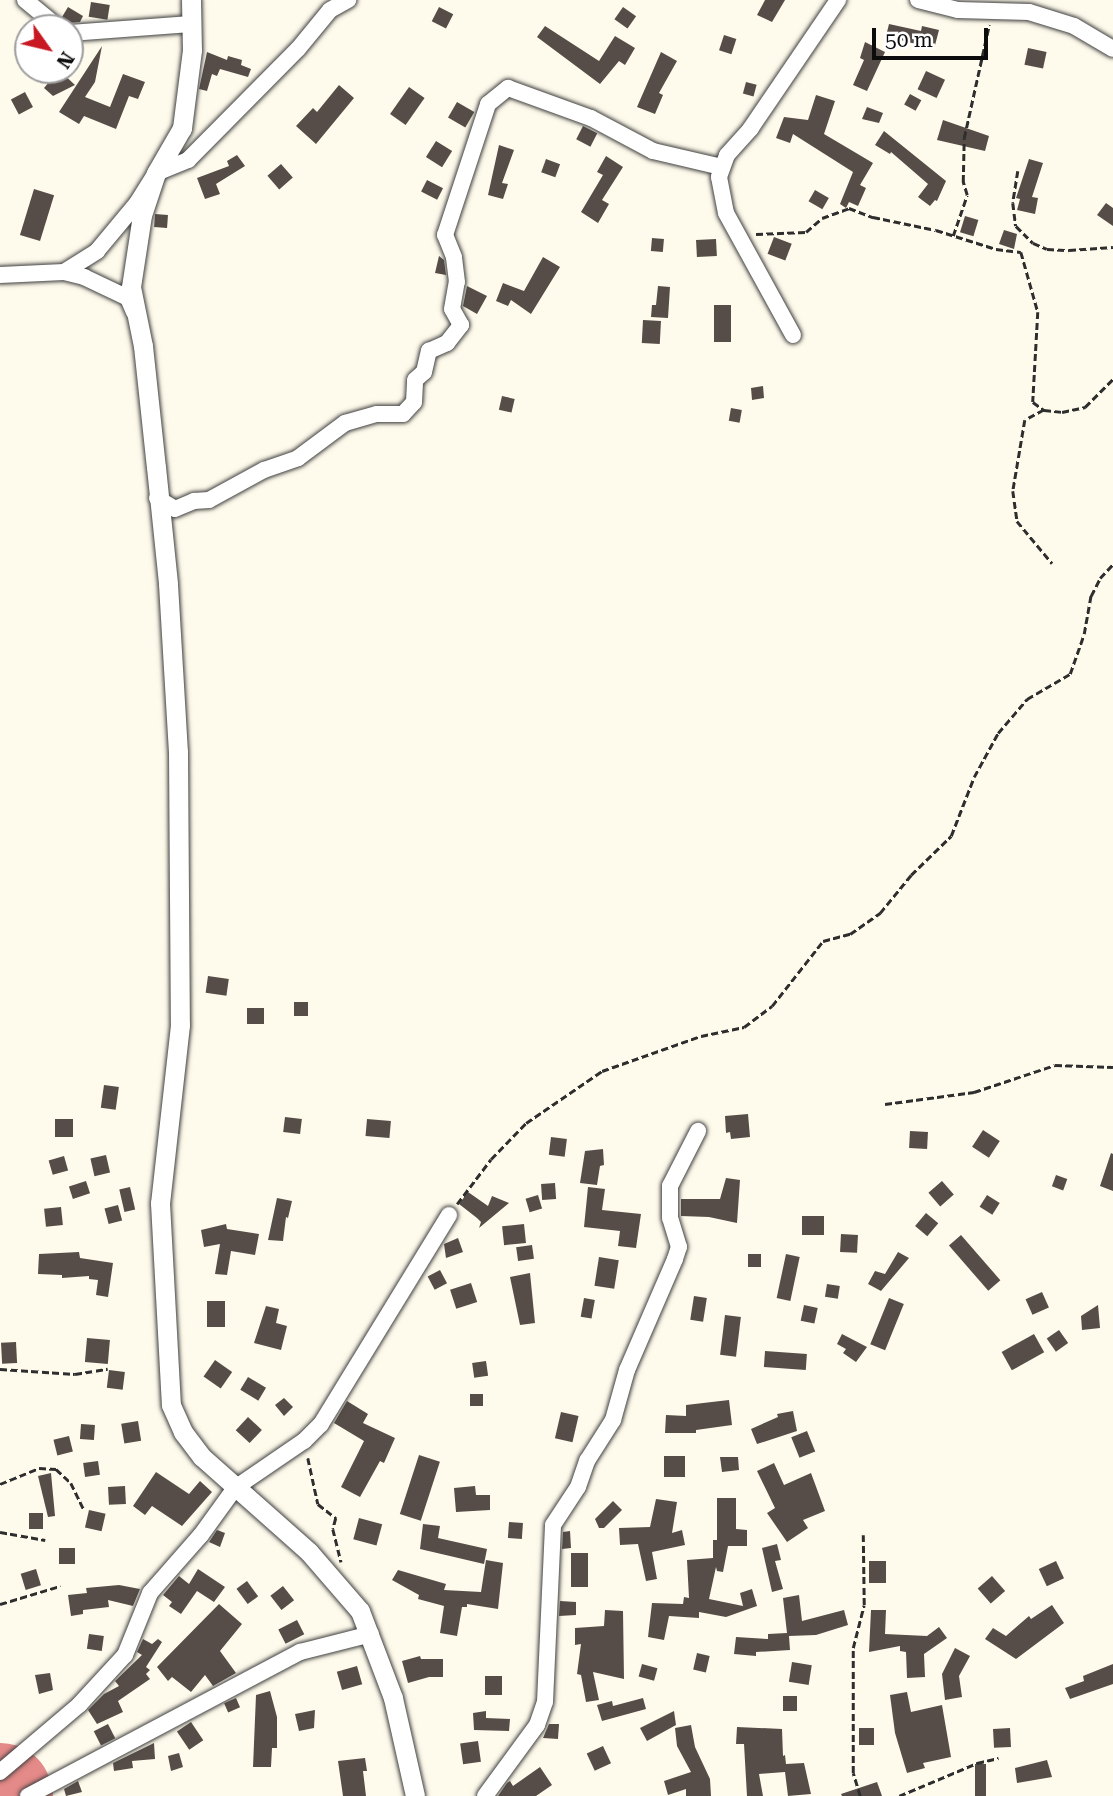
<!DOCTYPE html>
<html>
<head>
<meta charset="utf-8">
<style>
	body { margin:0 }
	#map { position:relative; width:1113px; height:1796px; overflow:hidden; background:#fffbec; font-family:"Roboto Serif",serif }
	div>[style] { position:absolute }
	.runway>* { height:103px; margin:-51.5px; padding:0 51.5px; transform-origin:51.5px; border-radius:51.5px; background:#e48a88 }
	.building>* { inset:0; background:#564d48; transform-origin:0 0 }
	.path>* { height:2.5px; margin-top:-1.25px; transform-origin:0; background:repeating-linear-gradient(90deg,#2e2e2e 0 7px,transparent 0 10.5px) }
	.roads { filter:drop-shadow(0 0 2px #3f3f3f) drop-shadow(0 0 2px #3f3f3f) }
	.minor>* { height:16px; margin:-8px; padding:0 8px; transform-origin:8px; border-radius:8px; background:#fff }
	.tertiary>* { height:19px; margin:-9.5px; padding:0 9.5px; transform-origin:9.5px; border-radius:9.5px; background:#fff }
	span { translate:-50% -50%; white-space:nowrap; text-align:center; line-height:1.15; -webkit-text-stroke:7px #fff; paint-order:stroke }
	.north { position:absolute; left:14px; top:14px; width:70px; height:70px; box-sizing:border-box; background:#fff; border:2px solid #9e9e9e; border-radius:50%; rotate:124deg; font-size:19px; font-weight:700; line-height:28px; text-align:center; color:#0c0c0c }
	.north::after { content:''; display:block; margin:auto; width:24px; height:32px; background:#c81923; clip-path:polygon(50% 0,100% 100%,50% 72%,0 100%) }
	.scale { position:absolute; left:872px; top:28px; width:116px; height:32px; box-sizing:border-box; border:4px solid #0c0c0c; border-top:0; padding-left:9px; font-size:21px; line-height:24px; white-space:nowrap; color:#0c0c0c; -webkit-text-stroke:5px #fff; paint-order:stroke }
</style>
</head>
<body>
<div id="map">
	<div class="runway">
		<div style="left:0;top:1794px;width:2px;rotate:63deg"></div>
	</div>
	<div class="building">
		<div style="clip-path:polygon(765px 0,785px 0,772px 22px,757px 15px)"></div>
		<div style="left:91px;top:2px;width:19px;height:15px;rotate:9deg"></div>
		<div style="clip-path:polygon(68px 7px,83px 16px,80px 22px,68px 23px,62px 17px)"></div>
		<div style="left:439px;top:7px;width:16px;height:16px;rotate:27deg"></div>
		<div style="left:623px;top:7px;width:16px;height:15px;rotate:35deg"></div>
		<div style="clip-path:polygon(889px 24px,921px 31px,922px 26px,939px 30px,934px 49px,886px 36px)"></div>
		<div style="clip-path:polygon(545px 26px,599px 61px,615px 36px,635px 48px,625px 65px,619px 61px,600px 84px,537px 37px)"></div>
		<div style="left:724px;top:35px;width:13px;height:16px;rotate:18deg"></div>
		<div style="clip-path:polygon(865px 42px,885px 52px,867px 91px,853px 85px,864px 60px,860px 58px)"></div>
		<div style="clip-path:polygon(102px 46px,95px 82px,85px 97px,110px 107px,123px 74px,145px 82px,138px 99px,129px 96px,116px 129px,84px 116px,79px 124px,59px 112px)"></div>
		<div style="left:1028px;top:48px;width:19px;height:17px;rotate:12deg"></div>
		<div style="clip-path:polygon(207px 52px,227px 60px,228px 56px,242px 60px,241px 65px,251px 69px,248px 77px,220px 69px,217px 76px,212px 74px,207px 91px,199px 89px)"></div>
		<div style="clip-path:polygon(661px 52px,677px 61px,659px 93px,663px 95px,655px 114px,637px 107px)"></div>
		<div style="clip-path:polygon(59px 70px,75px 85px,53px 96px,44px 88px)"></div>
		<div style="left:926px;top:71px;width:21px;height:20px;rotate:25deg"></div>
		<div style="left:746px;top:82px;width:11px;height:12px;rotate:15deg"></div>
		<div style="clip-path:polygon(339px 85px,354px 98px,316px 144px,296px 126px,313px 108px,317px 112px)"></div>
		<div style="left:409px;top:87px;width:19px;height:33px;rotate:35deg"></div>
		<div style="left:25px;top:92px;width:17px;height:16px;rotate:62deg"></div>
		<div style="left:910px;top:94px;width:13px;height:12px;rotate:29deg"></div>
		<div style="clip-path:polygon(816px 95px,835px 101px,824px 134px,873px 163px,860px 185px,866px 188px,858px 206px,849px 202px,846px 208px,840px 204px,853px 172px,793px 134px,790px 143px,776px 138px,784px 117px,808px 120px)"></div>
		<div style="left:457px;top:102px;width:20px;height:18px;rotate:30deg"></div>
		<div style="clip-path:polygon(867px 107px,883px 113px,879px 123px,862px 119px)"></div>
		<div style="clip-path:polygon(943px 120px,989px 136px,985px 151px,937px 140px)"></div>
		<div style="left:583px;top:126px;width:16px;height:15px;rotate:27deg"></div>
		<div style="clip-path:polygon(884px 131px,946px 181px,937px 201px,935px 200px,930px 206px,918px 197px,928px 184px,891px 152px,890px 154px,875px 145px)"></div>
		<div style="left:436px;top:141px;width:19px;height:19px;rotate:32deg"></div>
		<div style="clip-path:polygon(499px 145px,514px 150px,502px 183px,508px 184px,503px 199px,488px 195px)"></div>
		<div style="clip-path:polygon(237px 155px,245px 166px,216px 184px,220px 194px,205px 199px,197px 178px,229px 166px,227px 161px)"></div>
		<div style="clip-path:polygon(606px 156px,623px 167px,602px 200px,609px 204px,598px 223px,581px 212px,603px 175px,597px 172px)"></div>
		<div style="left:546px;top:159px;width:15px;height:14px;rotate:20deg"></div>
		<div style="clip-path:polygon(1029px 159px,1043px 163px,1032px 197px,1038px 198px,1035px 214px,1017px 210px,1020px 199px,1016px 198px)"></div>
		<div style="left:281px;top:164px;width:18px;height:18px;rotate:49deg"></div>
		<div style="left:427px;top:180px;width:18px;height:13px;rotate:27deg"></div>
		<div style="left:34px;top:189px;width:21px;height:48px;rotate:17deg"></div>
		<div style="left:815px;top:190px;width:16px;height:13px;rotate:30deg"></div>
		<div style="clip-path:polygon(1106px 203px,1113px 208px,1113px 226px,1097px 215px)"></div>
		<div style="left:155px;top:214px;width:13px;height:13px;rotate:4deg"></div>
		<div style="left:965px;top:216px;width:14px;height:17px;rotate:17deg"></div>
		<div style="clip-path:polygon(1004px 230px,1017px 234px,1014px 249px,999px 244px)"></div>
		<div style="left:774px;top:237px;width:19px;height:18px;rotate:21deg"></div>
		<div style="left:652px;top:238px;width:12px;height:13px;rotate:5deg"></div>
		<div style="left:716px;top:239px;width:17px;height:20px;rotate:87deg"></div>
		<div style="clip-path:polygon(439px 256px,444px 260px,446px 275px,435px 273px)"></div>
		<div style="clip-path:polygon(543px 257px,560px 267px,531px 314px,511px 300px,508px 306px,496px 301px,503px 283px,524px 291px)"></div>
		<div style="clip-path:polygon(467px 286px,487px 296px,477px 314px,463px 306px)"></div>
		<div style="clip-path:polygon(658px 286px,670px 287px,668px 318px,651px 317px,652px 305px,656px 305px)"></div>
		<div style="left:714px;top:305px;width:17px;height:37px"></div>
		<div style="left:643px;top:320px;width:18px;height:23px;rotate:3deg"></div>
		<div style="clip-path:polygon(763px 386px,764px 398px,752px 400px,751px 388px)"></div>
		<div style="left:502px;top:396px;width:13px;height:14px;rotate:13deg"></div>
		<div style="left:731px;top:408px;width:11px;height:13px;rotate:10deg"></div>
		<div style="left:208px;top:976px;width:21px;height:17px;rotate:8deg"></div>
		<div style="left:294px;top:1002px;width:14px;height:14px"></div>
		<div style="left:247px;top:1008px;width:17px;height:16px"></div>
		<div style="left:104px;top:1085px;width:15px;height:23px;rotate:8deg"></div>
		<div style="clip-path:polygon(748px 1114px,750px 1137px,731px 1139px,730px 1132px,726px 1133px,725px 1116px)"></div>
		<div style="left:285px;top:1117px;width:17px;height:15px;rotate:7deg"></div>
		<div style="left:55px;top:1119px;width:18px;height:18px"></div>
		<div style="left:367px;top:1119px;width:24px;height:17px;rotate:5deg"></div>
		<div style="left:983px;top:1130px;width:20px;height:20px;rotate:33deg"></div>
		<div style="left:910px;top:1131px;width:18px;height:17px;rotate:3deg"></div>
		<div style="left:551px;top:1137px;width:16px;height:18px;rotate:7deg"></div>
		<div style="clip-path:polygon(603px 1149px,604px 1165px,600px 1166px,597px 1185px,580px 1183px,585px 1151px)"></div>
		<div style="clip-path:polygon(1111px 1153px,1113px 1154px,1113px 1191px,1100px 1186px)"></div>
		<div style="left:106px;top:1155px;width:18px;height:16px;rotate:77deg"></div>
		<div style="left:64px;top:1156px;width:15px;height:16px;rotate:74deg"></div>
		<div style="left:1056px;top:1175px;width:12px;height:12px;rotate:20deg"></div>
		<div style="clip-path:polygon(726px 1178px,740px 1180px,737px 1223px,709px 1217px,681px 1216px,681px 1199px,720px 1199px)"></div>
		<div style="left:86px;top:1181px;width:13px;height:18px;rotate:72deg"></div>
		<div style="left:942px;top:1181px;width:18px;height:18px;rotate:49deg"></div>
		<div style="left:555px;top:1183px;width:16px;height:14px;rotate:86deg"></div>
		<div style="left:130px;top:1187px;width:23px;height:11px;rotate:77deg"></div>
		<div style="clip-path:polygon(588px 1187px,605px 1189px,602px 1210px,641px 1214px,636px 1248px,618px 1246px,620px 1231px,584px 1227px)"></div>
		<div style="clip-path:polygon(468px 1192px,488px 1206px,492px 1196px,509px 1203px,479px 1228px,481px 1222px,477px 1218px,459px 1204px)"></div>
		<div style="left:538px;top:1195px;width:14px;height:13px;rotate:73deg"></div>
		<div style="left:987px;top:1195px;width:15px;height:14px;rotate:32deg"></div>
		<div style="clip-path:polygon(277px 1198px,292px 1201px,288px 1218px,286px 1217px,283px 1241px,268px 1240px)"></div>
		<div style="left:118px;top:1205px;width:16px;height:14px;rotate:75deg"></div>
		<div style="left:61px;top:1207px;width:18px;height:17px;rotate:84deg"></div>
		<div style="left:926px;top:1213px;width:16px;height:17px;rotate:40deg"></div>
		<div style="left:802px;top:1216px;width:22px;height:19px"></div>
		<div style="clip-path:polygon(226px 1224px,227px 1229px,259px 1234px,255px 1255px,231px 1251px,227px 1275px,215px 1274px,220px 1244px,204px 1247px,201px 1230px)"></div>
		<div style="left:524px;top:1224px;width:19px;height:22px;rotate:84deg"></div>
		<div style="left:841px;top:1234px;width:17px;height:18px;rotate:3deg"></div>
		<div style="left:961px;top:1235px;width:60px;height:16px;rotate:49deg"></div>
		<div style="clip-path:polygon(458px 1238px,463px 1252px,446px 1258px,444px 1244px)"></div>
		<div style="left:532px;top:1245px;width:14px;height:16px;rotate:82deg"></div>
		<div style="clip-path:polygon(79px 1252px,80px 1258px,113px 1263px,108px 1297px,96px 1295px,98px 1280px,89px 1279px,89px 1276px,62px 1278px,62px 1275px,38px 1274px,39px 1254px)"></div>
		<div style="clip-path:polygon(898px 1252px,909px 1258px,881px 1291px,868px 1284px,875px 1271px,885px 1274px)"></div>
		<div style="left:748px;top:1254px;width:13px;height:13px"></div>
		<div style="left:786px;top:1254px;width:14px;height:45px;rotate:12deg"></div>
		<div style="left:599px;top:1257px;width:20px;height:29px;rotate:9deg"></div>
		<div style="left:440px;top:1270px;width:15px;height:14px;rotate:62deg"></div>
		<div style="clip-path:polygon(530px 1273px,535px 1323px,520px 1325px,510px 1277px)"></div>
		<div style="left:471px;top:1283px;width:20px;height:22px;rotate:72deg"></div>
		<div style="left:827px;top:1284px;width:13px;height:13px;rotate:9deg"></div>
		<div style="left:1042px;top:1292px;width:17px;height:18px;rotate:66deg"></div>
		<div style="left:694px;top:1296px;width:13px;height:24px;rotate:9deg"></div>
		<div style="left:584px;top:1298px;width:11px;height:19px;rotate:10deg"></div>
		<div style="left:889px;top:1298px;width:16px;height:50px;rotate:22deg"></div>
		<div style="left:207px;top:1301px;width:18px;height:26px"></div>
		<div style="left:804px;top:1305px;width:14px;height:16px;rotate:12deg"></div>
		<div style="clip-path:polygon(1098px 1305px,1100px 1328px,1082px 1330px,1081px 1316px)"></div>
		<div style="clip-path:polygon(266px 1306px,279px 1309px,276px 1323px,287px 1326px,281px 1350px,254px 1343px)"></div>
		<div style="left:725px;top:1315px;width:16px;height:40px;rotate:7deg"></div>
		<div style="left:1059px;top:1330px;width:16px;height:15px;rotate:55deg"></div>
		<div style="clip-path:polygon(842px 1334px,867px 1347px,856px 1362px,843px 1353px,846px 1349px,837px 1344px)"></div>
		<div style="left:1034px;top:1334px;width:21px;height:37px;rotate:61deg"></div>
		<div style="left:87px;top:1338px;width:23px;height:24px;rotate:5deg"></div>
		<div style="left:16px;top:1342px;width:21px;height:15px;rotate:87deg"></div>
		<div style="left:765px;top:1351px;width:42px;height:16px;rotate:4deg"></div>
		<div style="left:215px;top:1360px;width:21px;height:20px;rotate:35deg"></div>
		<div style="left:486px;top:1361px;width:15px;height:14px;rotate:82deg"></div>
		<div style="left:109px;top:1370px;width:16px;height:18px;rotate:7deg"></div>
		<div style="left:248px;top:1377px;width:21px;height:15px;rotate:31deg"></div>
		<div style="left:483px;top:1394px;width:12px;height:13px;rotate:90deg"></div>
		<div style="clip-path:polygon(284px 1398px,293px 1407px,284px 1416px,275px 1405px)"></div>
		<div style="clip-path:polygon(729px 1400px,732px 1425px,696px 1430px,696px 1433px,665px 1433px,666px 1415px,686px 1416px,686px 1405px)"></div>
		<div style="clip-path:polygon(347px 1401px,368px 1414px,363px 1423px,395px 1438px,384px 1463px,380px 1461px,360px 1497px,341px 1487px,364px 1441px,334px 1423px)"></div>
		<div style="clip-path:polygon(793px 1411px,797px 1431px,757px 1444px,751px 1429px,778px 1417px,777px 1414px)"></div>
		<div style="left:561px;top:1412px;width:18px;height:27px;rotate:13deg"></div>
		<div style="left:248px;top:1417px;width:19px;height:18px;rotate:43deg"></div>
		<div style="left:138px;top:1421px;width:20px;height:17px;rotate:81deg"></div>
		<div style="left:81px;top:1424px;width:14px;height:15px;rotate:4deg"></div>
		<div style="left:807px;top:1431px;width:22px;height:17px;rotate:68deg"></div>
		<div style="left:69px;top:1436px;width:16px;height:16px;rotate:76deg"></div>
		<div style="left:419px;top:1455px;width:22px;height:62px;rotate:18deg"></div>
		<div style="left:664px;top:1456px;width:21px;height:21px"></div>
		<div style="clip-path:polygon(720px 1457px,738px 1457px,739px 1470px,722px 1472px)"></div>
		<div style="left:98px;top:1461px;width:14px;height:15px;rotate:82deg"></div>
		<div style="clip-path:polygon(774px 1463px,784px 1485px,811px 1473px,825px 1511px,803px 1520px,808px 1528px,787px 1542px,767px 1513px,775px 1508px,757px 1471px)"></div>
		<div style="clip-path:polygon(156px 1472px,189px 1494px,200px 1481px,212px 1492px,182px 1526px,152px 1506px,145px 1515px,133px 1506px)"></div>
		<div style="clip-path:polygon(51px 1473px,55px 1516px,48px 1517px,38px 1476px)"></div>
		<div style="left:125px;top:1486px;width:18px;height:17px;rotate:87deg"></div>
		<div style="clip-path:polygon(475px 1486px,476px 1495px,490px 1495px,490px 1510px,456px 1512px,454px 1488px)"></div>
		<div style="clip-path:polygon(717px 1498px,736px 1498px,736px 1529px,747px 1530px,747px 1546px,728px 1546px,723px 1572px,717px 1571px,716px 1567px,709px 1599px,743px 1606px,740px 1593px,752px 1589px,757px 1606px,726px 1617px,699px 1612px,699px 1618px,669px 1616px,664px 1640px,648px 1637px,652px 1603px,683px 1604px,684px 1597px,689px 1598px,687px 1560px,713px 1558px,713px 1540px,717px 1540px)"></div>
		<div style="clip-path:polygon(656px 1499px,677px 1502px,672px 1533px,682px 1530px,685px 1545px,652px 1552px,657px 1579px,646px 1581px,638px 1544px,620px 1545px,619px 1528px,650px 1527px)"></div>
		<div style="clip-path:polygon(613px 1501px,622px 1510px,604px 1528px,599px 1528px,595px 1519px)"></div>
		<div style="left:89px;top:1510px;width:17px;height:18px;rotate:13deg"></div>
		<div style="left:29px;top:1513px;width:14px;height:16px"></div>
		<div style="left:359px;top:1518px;width:24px;height:22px;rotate:15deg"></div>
		<div style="left:509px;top:1522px;width:14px;height:16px;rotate:4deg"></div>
		<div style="clip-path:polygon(423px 1524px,440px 1526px,438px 1538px,487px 1549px,484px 1564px,420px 1549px)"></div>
		<div style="clip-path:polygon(217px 1530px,225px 1533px,220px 1547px,209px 1542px)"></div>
		<div style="clip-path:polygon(570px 1531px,571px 1548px,562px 1549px,563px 1532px)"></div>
		<div style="clip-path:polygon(777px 1544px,781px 1560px,775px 1561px,783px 1589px,772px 1592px,762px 1548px)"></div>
		<div style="left:59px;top:1548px;width:16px;height:16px"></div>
		<div style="left:588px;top:1553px;width:34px;height:17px;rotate:90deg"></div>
		<div style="clip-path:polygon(486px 1560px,503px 1563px,498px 1609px,467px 1604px,467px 1607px,462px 1607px,457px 1636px,440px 1633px,444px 1606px,418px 1599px,419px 1595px,392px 1580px,398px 1570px,446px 1584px,444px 1590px,481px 1592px)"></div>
		<div style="left:869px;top:1561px;width:17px;height:22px"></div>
		<div style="left:1056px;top:1561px;width:19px;height:19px;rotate:65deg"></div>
		<div style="left:36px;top:1569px;width:17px;height:16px;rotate:73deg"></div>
		<div style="clip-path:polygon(198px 1569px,225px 1587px,214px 1602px,197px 1591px,181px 1614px,169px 1606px,172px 1602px,163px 1595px,179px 1576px,189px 1584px)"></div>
		<div style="left:992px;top:1576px;width:20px;height:19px;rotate:49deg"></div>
		<div style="left:247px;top:1581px;width:19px;height:13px;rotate:54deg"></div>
		<div style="clip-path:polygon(119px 1585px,140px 1589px,133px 1606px,108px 1600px,109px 1607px,83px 1610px,83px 1614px,71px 1616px,68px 1595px,87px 1593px,86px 1588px)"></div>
		<div style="left:283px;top:1586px;width:18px;height:16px;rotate:52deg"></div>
		<div style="clip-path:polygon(799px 1595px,802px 1621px,844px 1610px,848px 1625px,816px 1635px,789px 1636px,790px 1650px,756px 1652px,756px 1656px,734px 1654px,736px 1637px,768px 1639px,768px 1634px,787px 1633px,783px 1598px)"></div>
		<div style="clip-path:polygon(560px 1601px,576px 1602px,576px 1615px,559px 1616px)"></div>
		<div style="clip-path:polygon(219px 1604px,242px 1624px,220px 1651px,236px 1673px,213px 1686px,205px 1675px,191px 1692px,172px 1677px,168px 1681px,157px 1667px)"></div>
		<div style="clip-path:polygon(1052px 1605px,1064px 1623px,1016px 1659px,985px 1639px,993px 1628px,1006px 1636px,1029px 1616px,1031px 1619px)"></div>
		<div style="clip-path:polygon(605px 1610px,623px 1611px,624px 1679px,593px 1672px,599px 1700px,586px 1702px,581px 1675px,577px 1674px,581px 1644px,575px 1645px,575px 1628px,604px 1626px)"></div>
		<div style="clip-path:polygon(871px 1610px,886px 1610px,885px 1634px,927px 1636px,939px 1627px,947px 1638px,924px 1654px,925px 1677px,907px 1678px,906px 1652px,900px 1651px,900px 1646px,869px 1652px)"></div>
		<div style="left:297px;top:1620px;width:16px;height:21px;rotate:63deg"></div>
		<div style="left:89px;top:1634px;width:15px;height:15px;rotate:8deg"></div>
		<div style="clip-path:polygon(143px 1639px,152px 1644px,158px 1639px,162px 1642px,146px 1667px,150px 1670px,146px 1674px,150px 1679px,118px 1701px,123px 1712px,97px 1724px,88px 1710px,104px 1694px,119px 1686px,115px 1681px,142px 1655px,137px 1652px)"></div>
		<div style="clip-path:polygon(955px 1648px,970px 1656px,959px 1676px,962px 1697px,945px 1700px,942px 1674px)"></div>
		<div style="left:697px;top:1653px;width:13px;height:17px;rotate:13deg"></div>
		<div style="clip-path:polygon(420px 1656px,421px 1659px,443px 1659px,443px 1677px,429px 1677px,408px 1683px,402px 1661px)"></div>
		<div style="left:792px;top:1662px;width:20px;height:20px;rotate:9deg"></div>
		<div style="left:642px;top:1664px;width:16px;height:13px;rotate:15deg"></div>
		<div style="clip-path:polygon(1113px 1664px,1113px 1684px,1070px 1699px,1065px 1688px,1084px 1681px,1083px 1676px)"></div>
		<div style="left:357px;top:1666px;width:19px;height:21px;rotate:74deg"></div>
		<div style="clip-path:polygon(50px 1673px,53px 1690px,39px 1694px,35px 1675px)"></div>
		<div style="left:485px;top:1676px;width:17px;height:19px"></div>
		<div style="clip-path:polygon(270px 1691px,277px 1717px,277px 1748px,272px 1748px,271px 1767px,253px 1767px,256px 1695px)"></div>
		<div style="clip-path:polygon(907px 1692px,911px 1712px,942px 1705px,951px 1757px,923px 1763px,925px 1768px,907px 1773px,895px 1733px,890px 1695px)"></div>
		<div style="left:783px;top:1696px;width:14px;height:15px"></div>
		<div style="left:236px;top:1698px;width:10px;height:13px;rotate:66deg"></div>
		<div style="clip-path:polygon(643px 1698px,646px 1709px,602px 1721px,597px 1705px,612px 1701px,613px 1706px)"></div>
		<div style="clip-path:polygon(315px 1710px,314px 1728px,299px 1731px,295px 1714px)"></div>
		<div style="clip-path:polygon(486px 1711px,486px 1718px,510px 1719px,509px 1731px,474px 1730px,473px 1713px)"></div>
		<div style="clip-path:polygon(674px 1711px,676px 1725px,647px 1741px,640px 1728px)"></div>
		<div style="left:191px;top:1722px;width:22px;height:17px;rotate:56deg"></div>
		<div style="left:108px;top:1724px;width:16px;height:16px;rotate:63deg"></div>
		<div style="clip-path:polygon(549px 1724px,559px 1724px,558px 1739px,543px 1738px)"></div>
		<div style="clip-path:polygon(691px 1725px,695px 1747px,710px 1779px,711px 1796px,686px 1796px,686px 1789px,668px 1795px,664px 1781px,691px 1772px,677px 1746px,675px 1728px)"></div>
		<div style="clip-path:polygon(737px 1727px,782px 1729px,783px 1756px,785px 1755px,786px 1764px,804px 1763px,811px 1794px,788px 1796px,785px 1772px,759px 1774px,763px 1796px,747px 1796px,744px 1744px,736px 1744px)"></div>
		<div style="left:859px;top:1728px;width:15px;height:17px"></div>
		<div style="left:1010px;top:1728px;width:19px;height:17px;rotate:87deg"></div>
		<div style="left:478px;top:1741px;width:21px;height:18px;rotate:82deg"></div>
		<div style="clip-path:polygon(154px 1743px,155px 1759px,132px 1761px,133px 1768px,114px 1771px,113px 1763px)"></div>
		<div style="left:603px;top:1746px;width:19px;height:18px;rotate:65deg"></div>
		<div style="clip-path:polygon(179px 1753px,183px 1767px,171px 1771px,168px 1756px)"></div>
		<div style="clip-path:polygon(365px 1758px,367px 1771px,363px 1771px,366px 1796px,343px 1796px,338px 1761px)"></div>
		<div style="clip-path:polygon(1047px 1760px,1052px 1777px,1017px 1783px,1015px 1768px)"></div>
		<div style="left:975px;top:1764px;width:11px;height:32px"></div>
		<div style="clip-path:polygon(540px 1767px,552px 1785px,536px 1796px,498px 1796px,507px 1783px,510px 1781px,513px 1786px)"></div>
		<div style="clip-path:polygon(78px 1781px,82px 1792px,66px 1796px,64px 1789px)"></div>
		<div style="clip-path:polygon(877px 1782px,882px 1796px,842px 1796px,841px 1794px)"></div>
	</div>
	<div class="path">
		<div style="left:1018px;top:171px;width:32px;rotate:99deg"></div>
		<div style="left:1013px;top:203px;width:23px;rotate:83deg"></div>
		<div style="left:1016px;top:226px;width:24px;rotate:45deg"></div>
		<div style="left:1033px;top:243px;width:15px;rotate:23deg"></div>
		<div style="left:1047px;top:249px;width:22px;rotate:3deg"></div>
		<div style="left:1069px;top:250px;width:44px;rotate:-3.9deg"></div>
		<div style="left:756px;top:234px;width:50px;rotate:-2.3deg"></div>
		<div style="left:806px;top:232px;width:21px;rotate:-41deg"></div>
		<div style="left:822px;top:218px;width:29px;rotate:-20deg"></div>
		<div style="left:849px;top:208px;width:26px;rotate:21deg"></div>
		<div style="left:873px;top:217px;width:64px;rotate:11.7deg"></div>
		<div style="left:936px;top:230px;width:63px;rotate:17.6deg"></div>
		<div style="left:996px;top:249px;width:25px;rotate:7deg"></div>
		<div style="left:1021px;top:252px;width:62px;rotate:74.2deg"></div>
		<div style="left:1038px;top:312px;width:90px;rotate:93.2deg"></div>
		<div style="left:1033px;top:402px;width:14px;rotate:36deg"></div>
		<div style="left:1044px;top:410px;width:18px;rotate:6deg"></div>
		<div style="left:1062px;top:412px;width:24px;rotate:-12deg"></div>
		<div style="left:1085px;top:407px;width:40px;rotate:-45deg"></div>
		<div style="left:953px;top:236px;width:43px;rotate:-71.1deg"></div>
		<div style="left:967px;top:195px;width:14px;rotate:-107deg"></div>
		<div style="left:963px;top:182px;width:44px;rotate:-88.7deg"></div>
		<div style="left:964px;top:138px;width:116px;rotate:-77.5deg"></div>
		<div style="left:1044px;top:410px;width:21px;rotate:152deg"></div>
		<div style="left:1025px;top:420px;width:72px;rotate:99.6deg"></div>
		<div style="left:1013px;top:491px;width:30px;rotate:82deg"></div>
		<div style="left:1017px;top:521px;width:55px;rotate:50.2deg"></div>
		<div style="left:885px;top:1104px;width:90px;rotate:-7.7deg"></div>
		<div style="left:974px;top:1092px;width:85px;rotate:-18.4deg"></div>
		<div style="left:1055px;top:1065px;width:58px;rotate:2deg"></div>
		<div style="left:457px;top:1204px;width:56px;rotate:-52.9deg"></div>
		<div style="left:491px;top:1159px;width:50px;rotate:-45.8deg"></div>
		<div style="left:526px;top:1123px;width:92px;rotate:-34.4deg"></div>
		<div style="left:602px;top:1071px;width:105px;rotate:-19.5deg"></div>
		<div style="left:701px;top:1036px;width:44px;rotate:-11.8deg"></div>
		<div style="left:744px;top:1027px;width:35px;rotate:-37deg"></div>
		<div style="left:772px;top:1006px;width:83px;rotate:-51.9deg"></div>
		<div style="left:823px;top:941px;width:28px;rotate:-15deg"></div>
		<div style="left:850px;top:934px;width:37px;rotate:-35deg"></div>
		<div style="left:880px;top:913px;width:49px;rotate:-50.8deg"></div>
		<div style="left:911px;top:875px;width:56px;rotate:-44.3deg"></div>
		<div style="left:951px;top:836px;width:63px;rotate:-68.7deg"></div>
		<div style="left:974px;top:777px;width:50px;rotate:-61.4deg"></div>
		<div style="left:998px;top:733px;width:45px;rotate:-49.5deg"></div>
		<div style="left:1027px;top:699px;width:50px;rotate:-30.2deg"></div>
		<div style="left:1070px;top:674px;width:42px;rotate:-70.7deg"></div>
		<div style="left:1084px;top:634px;width:39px;rotate:-80deg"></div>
		<div style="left:1091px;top:596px;width:20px;rotate:-63deg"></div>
		<div style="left:1100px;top:578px;width:19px;rotate:-47deg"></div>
		<div style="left:0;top:1369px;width:75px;rotate:3.8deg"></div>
		<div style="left:75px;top:1374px;width:33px;rotate:-9deg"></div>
		<div style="left:308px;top:1458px;width:47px;rotate:77.7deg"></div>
		<div style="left:318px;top:1504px;width:23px;rotate:38deg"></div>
		<div style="left:336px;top:1518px;width:11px;rotate:105deg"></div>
		<div style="left:333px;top:1529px;width:34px;rotate:76deg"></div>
		<div style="left:0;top:1484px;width:42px;rotate:-22.3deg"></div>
		<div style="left:39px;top:1468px;width:17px;rotate:3deg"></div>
		<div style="left:56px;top:1469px;width:21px;rotate:43deg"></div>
		<div style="left:71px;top:1483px;width:30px;rotate:64deg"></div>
		<div style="left:0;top:1532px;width:46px;rotate:10.1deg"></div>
		<div style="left:0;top:1604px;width:63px;rotate:-16.7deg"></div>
		<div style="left:860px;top:1796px;width:24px;rotate:-107deg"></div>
		<div style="left:853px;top:1773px;width:125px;rotate:-90deg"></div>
		<div style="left:853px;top:1648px;width:44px;rotate:-75.7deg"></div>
		<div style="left:864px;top:1605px;width:70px;rotate:-90.8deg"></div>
		<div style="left:899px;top:1796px;width:85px;rotate:-22.9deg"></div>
		<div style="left:977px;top:1763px;width:22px;rotate:-13deg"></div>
	</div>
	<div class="roads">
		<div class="minor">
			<div style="left:25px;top:0;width:44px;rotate:39.5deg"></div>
			<div style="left:918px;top:0;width:41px;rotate:14deg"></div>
			<div style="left:958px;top:10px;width:71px;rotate:1.6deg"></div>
			<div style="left:1029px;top:12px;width:47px;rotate:17.3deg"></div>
			<div style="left:1074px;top:26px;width:45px;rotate:30.5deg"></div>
			<div style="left:70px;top:33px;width:121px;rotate:-4.3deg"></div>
			<div style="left:64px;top:272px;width:21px;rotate:14deg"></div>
			<div style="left:84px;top:277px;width:49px;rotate:25.5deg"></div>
			<div style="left:128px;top:298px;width:15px;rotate:67deg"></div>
			<div style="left:0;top:275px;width:64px;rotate:-2.7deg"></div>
			<div style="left:64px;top:272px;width:39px;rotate:-32deg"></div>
			<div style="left:97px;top:251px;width:62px;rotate:-50.2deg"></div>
			<div style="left:137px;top:203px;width:36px;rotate:-58deg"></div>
			<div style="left:156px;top:173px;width:35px;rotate:-22deg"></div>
			<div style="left:188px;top:160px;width:156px;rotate:-45.3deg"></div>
			<div style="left:298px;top:49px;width:50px;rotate:-50.6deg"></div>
			<div style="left:330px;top:10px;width:21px;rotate:-29deg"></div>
			<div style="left:793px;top:335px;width:139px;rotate:-118.8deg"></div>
			<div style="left:726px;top:213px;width:37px;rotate:-101deg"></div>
			<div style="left:719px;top:177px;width:23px;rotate:-70deg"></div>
			<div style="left:727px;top:155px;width:36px;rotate:-48deg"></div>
			<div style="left:751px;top:128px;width:155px;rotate:-55.8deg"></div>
			<div style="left:157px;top:498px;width:21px;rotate:31deg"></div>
			<div style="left:175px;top:509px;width:21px;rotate:-23deg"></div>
			<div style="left:194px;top:501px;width:15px;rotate:-4deg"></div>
			<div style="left:209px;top:500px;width:63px;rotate:-28.6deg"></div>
			<div style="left:264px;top:470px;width:36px;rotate:-19deg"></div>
			<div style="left:298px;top:458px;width:59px;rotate:-36.7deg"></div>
			<div style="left:345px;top:423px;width:33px;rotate:-16deg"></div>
			<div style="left:377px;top:414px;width:26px"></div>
			<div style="left:403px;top:414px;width:16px;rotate:-47deg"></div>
			<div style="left:414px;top:402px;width:22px;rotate:-87deg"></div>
			<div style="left:415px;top:380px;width:12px;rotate:-42deg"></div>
			<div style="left:424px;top:372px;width:22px;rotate:-77deg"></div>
			<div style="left:429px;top:351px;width:20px;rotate:-24deg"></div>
			<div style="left:447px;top:343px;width:23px;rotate:-52deg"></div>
			<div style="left:461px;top:325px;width:18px;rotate:-119deg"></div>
			<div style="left:452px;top:309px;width:27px;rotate:-80deg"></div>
			<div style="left:457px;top:282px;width:25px;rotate:-97deg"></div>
			<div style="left:454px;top:257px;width:24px;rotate:-112deg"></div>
			<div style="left:445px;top:235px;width:138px;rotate:-71.8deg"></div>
			<div style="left:488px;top:104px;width:26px;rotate:-39deg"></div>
			<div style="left:508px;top:88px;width:88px;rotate:19.9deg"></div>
			<div style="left:591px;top:118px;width:70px;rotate:28deg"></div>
			<div style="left:653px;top:151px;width:71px;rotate:13.1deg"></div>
			<div style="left:0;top:1772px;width:104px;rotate:-40.3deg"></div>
			<div style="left:79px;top:1705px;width:68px;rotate:-47.4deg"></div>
			<div style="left:125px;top:1655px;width:67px;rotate:-68deg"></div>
			<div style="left:150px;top:1593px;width:77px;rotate:-48.7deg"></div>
			<div style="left:201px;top:1535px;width:58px;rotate:-54.1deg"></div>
			<div style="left:235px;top:1488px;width:83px;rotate:-34.3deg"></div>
			<div style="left:304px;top:1441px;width:24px;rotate:-45deg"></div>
			<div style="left:321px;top:1424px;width:245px;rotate:-58.5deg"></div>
			<div style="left:28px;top:1796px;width:308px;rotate:-27.9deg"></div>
			<div style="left:300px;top:1652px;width:73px;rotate:-14.2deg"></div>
			<div style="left:485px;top:1796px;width:88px;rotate:-53.8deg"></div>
			<div style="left:537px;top:1725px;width:24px;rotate:-71deg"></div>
			<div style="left:545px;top:1702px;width:177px;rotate:-87.4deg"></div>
			<div style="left:553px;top:1525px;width:45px;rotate:-56.7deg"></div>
			<div style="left:578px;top:1487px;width:28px;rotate:-71deg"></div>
			<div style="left:587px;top:1461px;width:49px;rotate:-57.6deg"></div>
			<div style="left:613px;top:1420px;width:52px;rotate:-74.4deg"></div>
			<div style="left:627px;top:1370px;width:121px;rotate:-66.6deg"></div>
			<div style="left:675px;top:1259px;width:13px;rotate:-72deg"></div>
			<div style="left:679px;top:1247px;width:30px;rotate:-107deg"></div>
			<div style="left:670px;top:1218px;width:32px;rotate:-90deg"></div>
			<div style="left:670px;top:1186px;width:62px;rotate:-63deg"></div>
		</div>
		<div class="tertiary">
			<div style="left:191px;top:0;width:50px;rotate:88.9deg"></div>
			<div style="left:192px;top:50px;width:79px;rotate:97.3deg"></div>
			<div style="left:182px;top:128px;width:52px;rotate:120deg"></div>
			<div style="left:156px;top:173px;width:44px;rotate:108.4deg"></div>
			<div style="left:142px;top:215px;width:73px;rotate:98.7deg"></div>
			<div style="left:131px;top:287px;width:60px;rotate:78.5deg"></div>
			<div style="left:143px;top:346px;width:122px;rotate:83.9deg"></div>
			<div style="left:156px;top:467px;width:118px;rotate:84.1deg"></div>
			<div style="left:168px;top:584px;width:168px;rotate:86.6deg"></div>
			<div style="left:178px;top:752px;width:273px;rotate:89.6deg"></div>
			<div style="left:180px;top:1025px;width:179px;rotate:96.4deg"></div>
			<div style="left:160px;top:1203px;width:202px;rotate:86.9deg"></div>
			<div style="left:171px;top:1405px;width:30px;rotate:66deg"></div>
			<div style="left:183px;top:1432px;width:31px;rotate:53deg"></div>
			<div style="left:202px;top:1457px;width:143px;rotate:41.6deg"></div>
			<div style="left:309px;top:1552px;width:78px;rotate:49.2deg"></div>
			<div style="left:360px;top:1611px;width:93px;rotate:69.2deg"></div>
			<div style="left:393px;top:1698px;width:100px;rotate:77.3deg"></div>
		</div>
	</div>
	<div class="north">N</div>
	<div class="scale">50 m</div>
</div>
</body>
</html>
